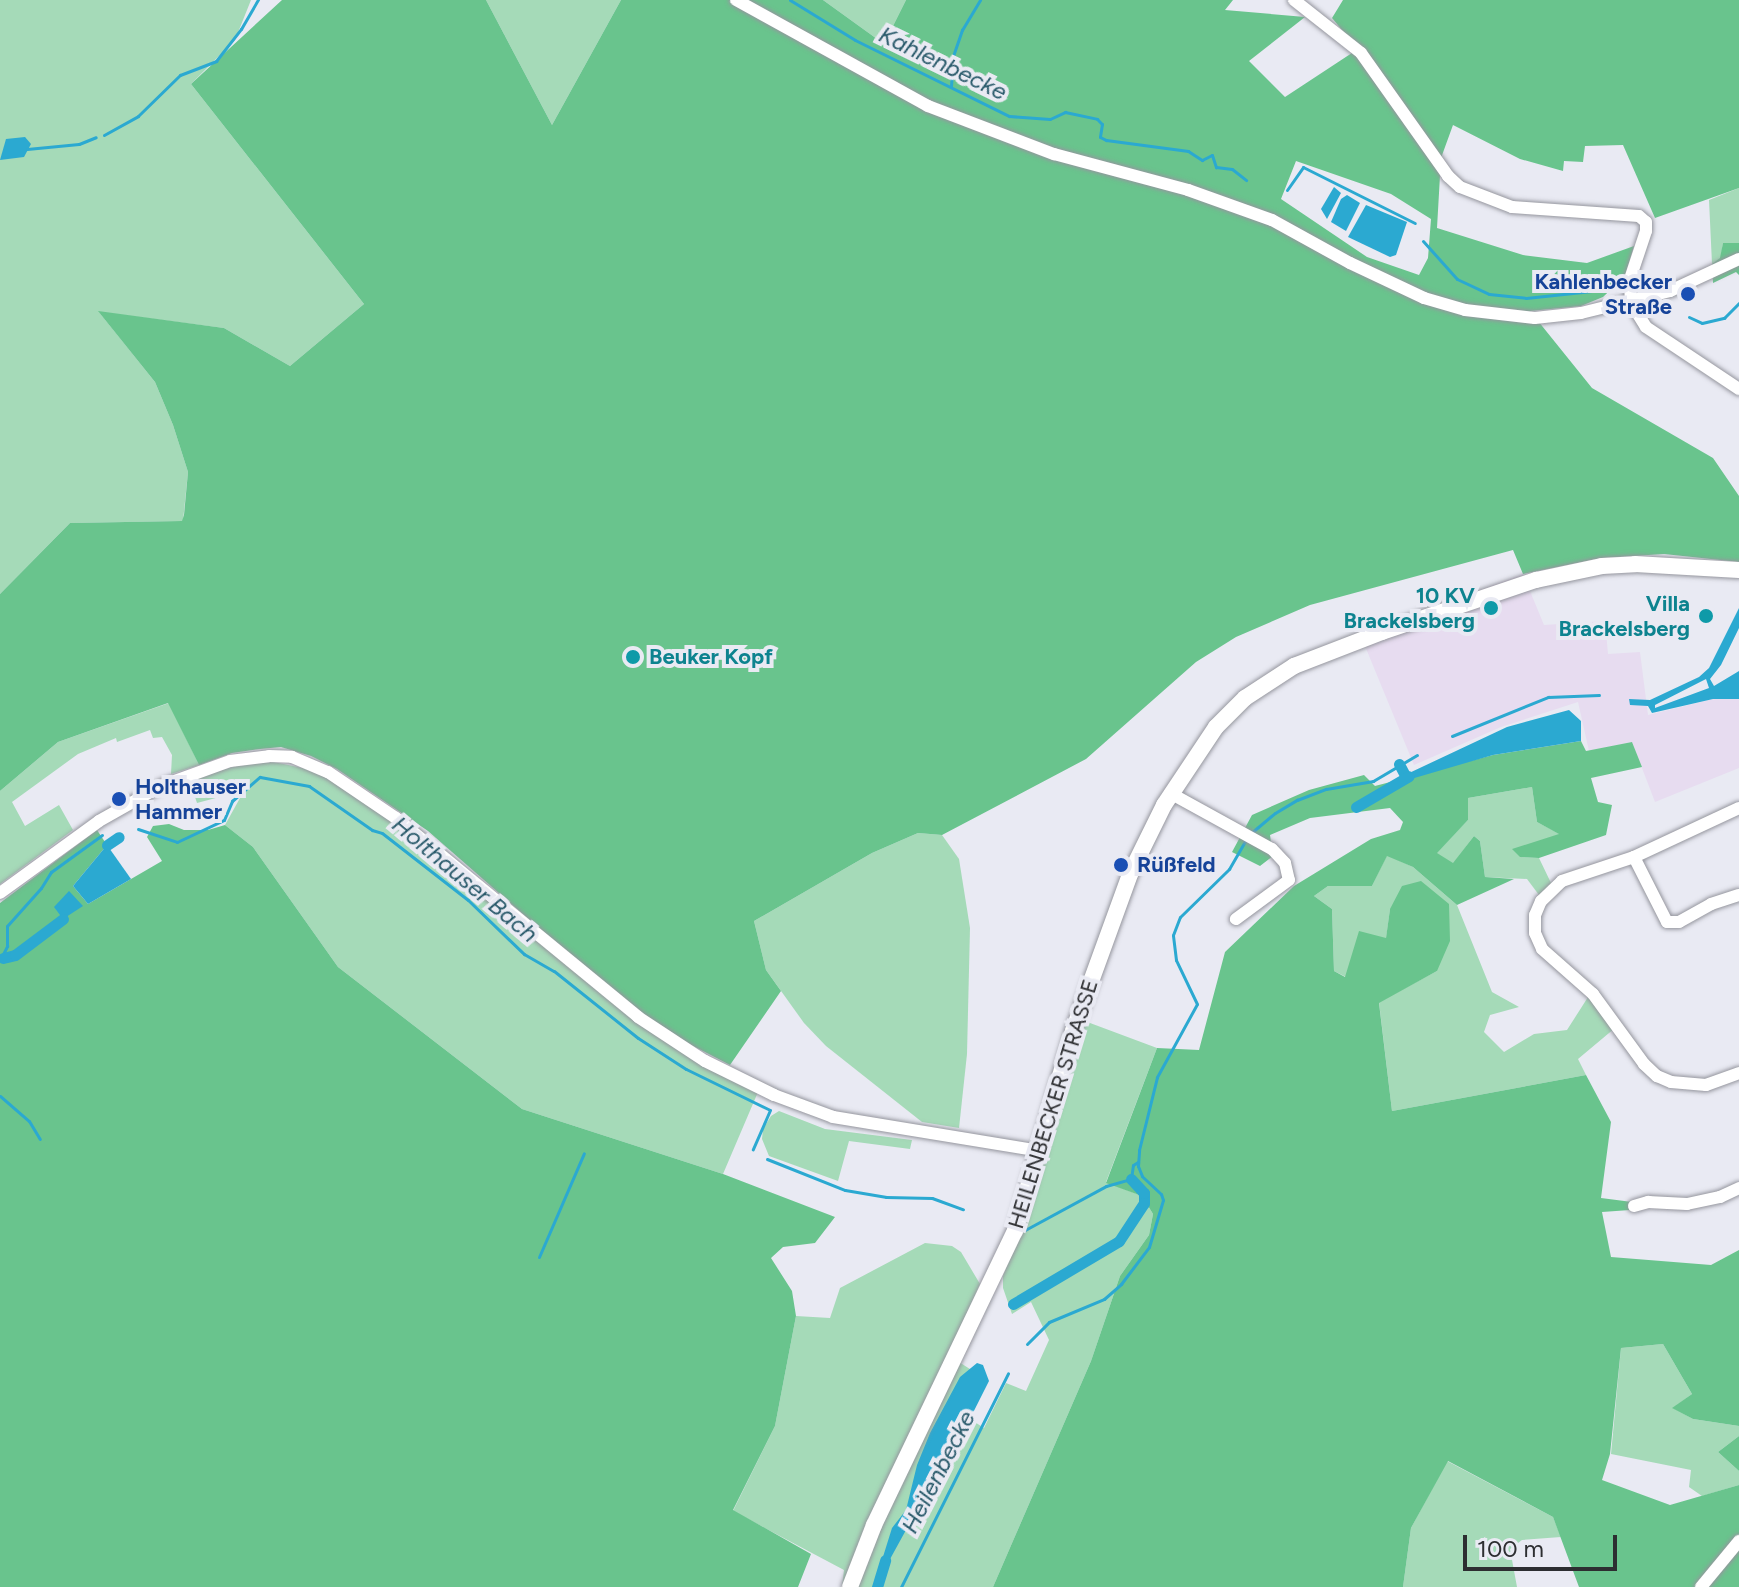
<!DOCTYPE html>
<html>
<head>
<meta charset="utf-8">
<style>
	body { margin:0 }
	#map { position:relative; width:1739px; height:1587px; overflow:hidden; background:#e9eaf3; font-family:Figtree,sans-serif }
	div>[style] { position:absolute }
	.industrial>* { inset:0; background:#e7dcf0 }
	.green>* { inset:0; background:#a5dab8 }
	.forest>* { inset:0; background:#69c48d }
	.water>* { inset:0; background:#2ba9d1 }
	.stream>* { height:3px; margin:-1.5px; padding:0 1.5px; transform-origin:1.5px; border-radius:1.5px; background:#2ba9d1 }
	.canal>* { height:11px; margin:-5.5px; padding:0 5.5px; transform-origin:5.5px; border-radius:5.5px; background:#2ba9d1 }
	.roads { filter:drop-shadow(0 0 2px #95969e) drop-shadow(0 0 2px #95969e) }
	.minor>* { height:12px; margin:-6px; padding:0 6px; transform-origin:6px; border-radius:6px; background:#fff }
	.major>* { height:16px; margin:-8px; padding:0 8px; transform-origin:8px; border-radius:8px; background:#fff }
	.dots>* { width:22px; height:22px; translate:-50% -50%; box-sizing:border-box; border:4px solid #e9eaf3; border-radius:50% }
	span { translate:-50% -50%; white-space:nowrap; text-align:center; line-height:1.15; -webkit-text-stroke:8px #e9eaf3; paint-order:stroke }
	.transit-label { font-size:22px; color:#164399; font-weight:700 }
	.right { translate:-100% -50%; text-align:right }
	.left { translate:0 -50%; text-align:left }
	.culture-label { font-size:22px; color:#0d838f; font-weight:700 }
	.street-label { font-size:22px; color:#2d2e31 }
	.water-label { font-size:24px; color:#28596a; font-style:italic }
	.scale { position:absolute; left:1463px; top:1535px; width:154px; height:36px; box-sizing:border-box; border:4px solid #2d2e31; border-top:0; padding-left:10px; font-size:24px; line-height:28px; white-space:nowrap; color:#2d2e31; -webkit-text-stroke:6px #e9eaf3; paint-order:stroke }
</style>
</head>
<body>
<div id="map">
	<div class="industrial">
		<div style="clip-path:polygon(1523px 574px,1544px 625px,1605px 621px,1608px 654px,1640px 652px,1648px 715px,1713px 699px,1739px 699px,1739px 768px,1655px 802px,1632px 742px,1589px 751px,1578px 702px,1501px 727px,1414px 765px,1360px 634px)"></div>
	</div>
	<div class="green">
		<div style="clip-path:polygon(0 0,251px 0,235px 40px,191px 84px,364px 304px,290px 366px,224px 328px,99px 312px,155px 382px,173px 425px,188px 472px,183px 521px,70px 523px,0 594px)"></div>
		<div style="clip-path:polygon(486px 0,621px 0,552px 125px)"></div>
		<div style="clip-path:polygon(823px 0,906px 0,884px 44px)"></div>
		<div style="clip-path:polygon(1739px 188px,1739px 243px,1723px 243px,1721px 258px,1712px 264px,1709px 200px)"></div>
		<div style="clip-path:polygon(169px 703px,199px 765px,171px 774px,172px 755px,162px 737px,153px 738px,150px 730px,117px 742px,116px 738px,78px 754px,12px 802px,25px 826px,59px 805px,73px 830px,0 884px,0 791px,58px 742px)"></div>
		<div style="clip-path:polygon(274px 762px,317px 771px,404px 829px,638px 1023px,700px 1064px,758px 1092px,723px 1174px,522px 1109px,338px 967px,253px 847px,225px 825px,240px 798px,227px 795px,197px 803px,189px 779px,244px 764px)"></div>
		<div style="clip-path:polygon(1532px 787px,1537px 822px,1560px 834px,1521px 857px,1539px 858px,1551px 883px,1539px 895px,1527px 879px,1485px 877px,1480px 841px,1474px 836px,1453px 864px,1436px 853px,1468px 820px,1468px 798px)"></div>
		<div style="clip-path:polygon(918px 833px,942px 835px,959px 859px,970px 928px,967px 1054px,959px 1128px,922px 1122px,826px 1046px,804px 1023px,766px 970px,754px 921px,872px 853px)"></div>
		<div style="clip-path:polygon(1387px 855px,1413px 867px,1457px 905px,1492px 992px,1519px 1007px,1490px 1015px,1484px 1032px,1504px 1052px,1534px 1034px,1567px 1030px,1590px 994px,1615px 1028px,1578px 1059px,1586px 1075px,1392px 1111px,1379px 1002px,1437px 971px,1390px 909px,1386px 939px,1346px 977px,1334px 971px,1332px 909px,1314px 896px,1328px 886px,1372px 886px)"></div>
		<div style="clip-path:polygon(1082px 1020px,1157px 1048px,1106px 1182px,1142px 1196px,1153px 1214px,1149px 1235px,1120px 1276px,1091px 1361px,993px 1587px,842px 1587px,844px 1570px,733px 1511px,775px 1426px,796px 1316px,830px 1318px,840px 1288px,925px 1243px,952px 1246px,961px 1252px,980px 1284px,948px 1355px,984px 1378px,967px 1417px,984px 1428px,1006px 1383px,1026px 1391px,1049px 1340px,1031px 1302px,1012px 1314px,1003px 1288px,1003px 1276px,1033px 1194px)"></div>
		<div style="clip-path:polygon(779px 1111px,825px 1129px,912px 1140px,910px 1149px,849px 1141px,838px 1181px,769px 1156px,762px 1139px,763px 1129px,771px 1116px)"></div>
		<div style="clip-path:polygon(1663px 1344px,1692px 1394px,1673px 1408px,1693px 1419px,1739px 1426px,1739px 1436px,1718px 1452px,1739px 1471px,1739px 1485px,1702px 1496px,1689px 1487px,1691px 1470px,1611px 1454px,1621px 1348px)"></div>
		<div style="clip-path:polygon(1447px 1461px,1553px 1517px,1561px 1537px,1522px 1540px,1510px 1549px,1517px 1587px,1403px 1587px,1411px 1528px)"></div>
	</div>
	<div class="forest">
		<div style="clip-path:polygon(evenodd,282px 0,486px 0,552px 125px,621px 0,823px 0,884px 44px,906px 0,1233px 0,1225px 10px,1305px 17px,1249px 61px,1285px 97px,1358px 49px,1332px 18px,1343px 0,1739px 0,1739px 188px,1655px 218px,1623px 145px,1585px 146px,1583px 162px,1564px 161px,1563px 171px,1520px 159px,1453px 125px,1441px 158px,1437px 228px,1523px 255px,1587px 263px,1634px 246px,1625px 276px,1603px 297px,1581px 306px,1530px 311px,1592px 388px,1713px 458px,1739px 496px,1739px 562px,1664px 554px,1601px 558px,1523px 574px,1513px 550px,1310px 605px,1236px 637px,1196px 662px,1086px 759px,942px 835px,918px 833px,872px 853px,754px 921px,766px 970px,781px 991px,730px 1065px,674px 1036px,618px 997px,428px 831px,337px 769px,311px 756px,281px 747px,260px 749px,232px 753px,199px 765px,168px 703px,58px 742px,0 791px,0 594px,70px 523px,182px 521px,184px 515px,188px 472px,173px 425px,155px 382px,98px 311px,224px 328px,290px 366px,364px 304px,191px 84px,282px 0,1296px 161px,1391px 194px,1431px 219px,1428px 258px,1419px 275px,1367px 257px,1281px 199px,1296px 161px)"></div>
		<div style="clip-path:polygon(1723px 243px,1739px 243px,1739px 275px,1736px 272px,1713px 283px,1712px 264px,1720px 258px)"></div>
		<div style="clip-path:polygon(1581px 741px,1586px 751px,1632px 742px,1642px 767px,1591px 778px,1598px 802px,1612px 805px,1606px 835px,1539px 858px,1520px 857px,1512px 849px,1559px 834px,1537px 822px,1532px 787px,1468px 798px,1468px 820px,1437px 853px,1453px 863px,1474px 836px,1480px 841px,1485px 877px,1514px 879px,1457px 905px,1413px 867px,1387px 856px,1372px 886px,1328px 886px,1314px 896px,1332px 909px,1334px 971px,1345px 977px,1359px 931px,1386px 938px,1390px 909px,1402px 886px,1421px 881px,1449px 904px,1450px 941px,1437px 971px,1379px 1003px,1392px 1111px,1586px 1075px,1611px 1122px,1601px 1198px,1632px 1202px,1630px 1210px,1602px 1212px,1611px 1257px,1711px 1265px,1739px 1250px,1739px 1426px,1693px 1419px,1672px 1408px,1692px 1394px,1663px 1344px,1621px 1348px,1610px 1454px,1602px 1480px,1670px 1505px,1739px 1485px,1739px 1587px,1579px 1587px,1553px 1517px,1448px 1461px,1411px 1528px,1403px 1587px,993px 1587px,1091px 1361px,1120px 1276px,1149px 1235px,1153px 1214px,1142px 1196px,1106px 1183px,1157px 1048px,1199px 1050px,1225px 952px,1294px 886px,1371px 839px,1400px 830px,1403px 822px,1390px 808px,1310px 818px,1270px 835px,1273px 856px,1260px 866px,1232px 852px,1252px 815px,1309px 790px,1364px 775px,1375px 786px,1493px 755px)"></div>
		<div style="clip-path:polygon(169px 824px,184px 830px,208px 830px,225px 825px,253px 847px,338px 967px,522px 1109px,723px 1174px,835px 1217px,815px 1243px,783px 1247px,771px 1258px,792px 1291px,796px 1316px,775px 1426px,733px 1510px,811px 1554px,798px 1587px,0 1587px,0 903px,97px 830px,107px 845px,73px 886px,88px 904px,162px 861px,147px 837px,153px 826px)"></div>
		<div style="clip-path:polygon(1739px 1436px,1739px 1471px,1718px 1452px)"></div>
	</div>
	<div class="water">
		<div style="clip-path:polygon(25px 137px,31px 144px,24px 157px,0 160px,6px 139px)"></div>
		<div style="clip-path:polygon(1334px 187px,1341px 193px,1327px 219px,1321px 209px)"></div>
		<div style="clip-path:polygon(1347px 195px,1360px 203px,1346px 231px,1331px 222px,1341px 199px)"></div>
		<div style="clip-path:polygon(1366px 205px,1407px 222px,1396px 255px,1390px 257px,1348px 237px)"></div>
		<div style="clip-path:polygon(evenodd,1739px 608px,1739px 628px,1721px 665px,1710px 679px,1714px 686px,1739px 671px,1739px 699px,1713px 699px,1652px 713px,1648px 706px,1630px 705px,1629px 699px,1650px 700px,1699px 677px,1709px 668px,1739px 608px,1706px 679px,1709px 688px,1655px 708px,1655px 705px,1706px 679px)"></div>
		<div style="clip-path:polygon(1569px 710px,1581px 721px,1581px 741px,1493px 755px,1411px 779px,1407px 774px,1507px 727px)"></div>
		<div style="clip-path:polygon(107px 845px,131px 879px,88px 904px,73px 886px)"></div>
		<div style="clip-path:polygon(69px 891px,83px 906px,63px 919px,54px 907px)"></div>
		<div style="clip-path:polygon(977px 1363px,983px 1365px,989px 1381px,923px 1512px,906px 1530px,889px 1561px,882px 1560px,892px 1528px,906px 1510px,917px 1465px,930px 1433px,960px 1377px)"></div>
	</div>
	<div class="stream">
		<div style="left:790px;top:0;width:76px;rotate:31.6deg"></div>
		<div style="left:855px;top:40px;width:172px;rotate:26.3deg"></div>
		<div style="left:1009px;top:116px;width:41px;rotate:4.2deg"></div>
		<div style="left:1050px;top:119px;width:17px;rotate:-25deg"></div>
		<div style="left:1065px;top:112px;width:33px;rotate:12deg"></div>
		<div style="left:1097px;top:119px;width:7px;rotate:45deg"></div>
		<div style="left:1102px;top:124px;width:13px;rotate:99deg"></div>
		<div style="left:1100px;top:137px;width:7px;rotate:27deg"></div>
		<div style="left:1106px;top:140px;width:83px;rotate:7.6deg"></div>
		<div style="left:1188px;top:151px;width:17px;rotate:33deg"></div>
		<div style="left:1202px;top:160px;width:11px;rotate:-27deg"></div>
		<div style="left:1212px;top:155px;width:13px;rotate:72deg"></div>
		<div style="left:1216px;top:167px;width:16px;rotate:7deg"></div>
		<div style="left:1232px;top:169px;width:18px;rotate:38deg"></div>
		<div style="left:951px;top:86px;width:30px;rotate:-86deg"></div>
		<div style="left:953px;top:56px;width:28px;rotate:-71deg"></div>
		<div style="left:962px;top:30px;width:35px;rotate:-59deg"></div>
		<div style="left:104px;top:135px;width:39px;rotate:-29deg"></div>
		<div style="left:138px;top:116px;width:59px;rotate:-44.3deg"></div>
		<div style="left:180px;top:75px;width:39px;rotate:-21deg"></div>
		<div style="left:216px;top:61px;width:41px;rotate:-52deg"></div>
		<div style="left:241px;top:29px;width:34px;rotate:-60deg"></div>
		<div style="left:27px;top:149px;width:52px;rotate:-5.5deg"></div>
		<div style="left:79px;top:144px;width:18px;rotate:-22deg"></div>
		<div style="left:1287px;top:190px;width:28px;rotate:-55deg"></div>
		<div style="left:1303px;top:167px;width:125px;rotate:26.6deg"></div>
		<div style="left:1423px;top:241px;width:51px;rotate:48.2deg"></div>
		<div style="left:1457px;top:279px;width:35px;rotate:25deg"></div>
		<div style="left:1489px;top:294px;width:37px;rotate:6deg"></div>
		<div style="left:1526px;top:298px;width:66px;rotate:-6.1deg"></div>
		<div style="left:1689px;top:317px;width:14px;rotate:25deg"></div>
		<div style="left:1702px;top:323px;width:23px;rotate:-13deg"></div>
		<div style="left:1724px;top:318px;width:21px;rotate:-45deg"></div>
		<div style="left:1452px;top:736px;width:104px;rotate:-22.1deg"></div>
		<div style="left:1548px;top:697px;width:51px;rotate:-2.2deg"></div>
		<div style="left:138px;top:829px;width:41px;rotate:18.4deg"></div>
		<div style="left:177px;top:842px;width:52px;rotate:-25.1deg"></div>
		<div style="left:224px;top:820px;width:21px;rotate:-67deg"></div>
		<div style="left:232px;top:801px;width:37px;rotate:-41deg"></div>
		<div style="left:260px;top:777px;width:50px;rotate:10.4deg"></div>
		<div style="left:309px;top:786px;width:77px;rotate:34.9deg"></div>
		<div style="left:372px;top:830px;width:10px;rotate:17deg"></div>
		<div style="left:382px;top:833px;width:109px;rotate:37.9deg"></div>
		<div style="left:468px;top:900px;width:78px;rotate:44deg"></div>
		<div style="left:524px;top:954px;width:34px;rotate:30deg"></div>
		<div style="left:554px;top:971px;width:107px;rotate:38.6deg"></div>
		<div style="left:638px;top:1038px;width:57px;rotate:32.9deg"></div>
		<div style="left:686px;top:1069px;width:93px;rotate:26deg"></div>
		<div style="left:770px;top:1110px;width:43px;rotate:113.6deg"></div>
		<div style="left:1251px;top:833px;width:31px;rotate:-40deg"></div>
		<div style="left:1275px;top:813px;width:26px;rotate:-31deg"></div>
		<div style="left:1297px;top:800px;width:31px;rotate:-21deg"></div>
		<div style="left:1326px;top:789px;width:48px;rotate:-9.7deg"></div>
		<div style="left:1373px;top:781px;width:51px;rotate:-30.6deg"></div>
		<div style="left:0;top:960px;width:16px;rotate:-63deg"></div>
		<div style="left:7px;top:946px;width:20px;rotate:-90deg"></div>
		<div style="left:7px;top:926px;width:51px;rotate:-48.2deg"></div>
		<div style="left:41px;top:888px;width:19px;rotate:-58deg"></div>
		<div style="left:51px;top:872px;width:63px;rotate:-36deg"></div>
		<div style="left:0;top:1096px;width:38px;rotate:41deg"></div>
		<div style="left:29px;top:1121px;width:21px;rotate:59deg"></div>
		<div style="left:767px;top:1159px;width:84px;rotate:21.7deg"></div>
		<div style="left:845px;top:1190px;width:42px;rotate:9.7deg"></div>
		<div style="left:886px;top:1197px;width:46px;rotate:1.2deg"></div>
		<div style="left:932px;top:1198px;width:33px;rotate:20deg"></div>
		<div style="left:1025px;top:1230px;width:92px;rotate:-28.5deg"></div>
		<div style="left:1106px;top:1186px;width:26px;rotate:-16deg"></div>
		<div style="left:1131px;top:1179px;width:14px;rotate:-82deg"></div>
		<div style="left:1133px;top:1165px;width:6px;rotate:-31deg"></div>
		<div style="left:539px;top:1257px;width:113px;rotate:-66.6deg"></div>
		<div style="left:1027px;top:1344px;width:31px;rotate:-45deg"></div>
		<div style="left:1049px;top:1322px;width:60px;rotate:-22.7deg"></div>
		<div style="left:1104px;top:1299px;width:23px;rotate:-41deg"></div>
		<div style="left:1121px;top:1284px;width:46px;rotate:-52.9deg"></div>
		<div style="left:1149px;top:1247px;width:49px;rotate:-73.4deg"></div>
		<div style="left:1163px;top:1200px;width:6px;rotate:-108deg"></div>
		<div style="left:1161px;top:1194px;width:26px;rotate:-137deg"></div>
		<div style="left:1142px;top:1176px;width:11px;rotate:-112deg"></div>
		<div style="left:1138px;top:1166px;width:16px;rotate:-86deg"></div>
		<div style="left:1139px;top:1150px;width:75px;rotate:-76.1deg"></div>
		<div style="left:1157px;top:1077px;width:83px;rotate:-61.3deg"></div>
		<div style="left:1197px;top:1004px;width:49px;rotate:-115.5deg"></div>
		<div style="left:1176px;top:960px;width:25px;rotate:-97deg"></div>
		<div style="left:1173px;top:935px;width:19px;rotate:-69deg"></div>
		<div style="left:1180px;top:917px;width:69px;rotate:-44.4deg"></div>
		<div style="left:1229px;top:869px;width:34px;rotate:-60deg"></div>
		<div style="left:901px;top:1587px;width:239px;rotate:-63.4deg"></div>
	</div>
	<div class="canal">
		<div style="left:1399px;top:764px;width:15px;rotate:62deg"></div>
		<div style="left:1356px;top:807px;width:61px;rotate:-30.3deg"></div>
		<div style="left:107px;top:845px;width:14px;rotate:-34deg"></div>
		<div style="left:3px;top:958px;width:12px;rotate:-14deg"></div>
		<div style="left:15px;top:955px;width:60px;rotate:-36.9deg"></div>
		<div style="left:1013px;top:1304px;width:123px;rotate:-30.7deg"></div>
		<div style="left:1119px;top:1241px;width:45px;rotate:-56.7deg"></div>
		<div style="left:1144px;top:1203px;width:10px;rotate:-90deg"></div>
		<div style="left:1144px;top:1193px;width:19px;rotate:-133deg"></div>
		<div style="left:877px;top:1587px;width:28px;rotate:-73deg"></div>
	</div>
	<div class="roads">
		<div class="minor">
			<div style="left:736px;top:0;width:219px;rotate:28.9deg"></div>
			<div style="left:928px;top:106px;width:135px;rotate:20.9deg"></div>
			<div style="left:1054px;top:154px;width:139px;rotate:15deg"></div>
			<div style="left:1188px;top:190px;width:89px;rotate:19.7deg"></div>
			<div style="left:1272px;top:220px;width:89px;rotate:28.9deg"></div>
			<div style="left:1350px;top:263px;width:82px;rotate:25.3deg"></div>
			<div style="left:1424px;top:298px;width:43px;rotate:16.3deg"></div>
			<div style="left:1465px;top:310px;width:70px;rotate:6.5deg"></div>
			<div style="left:1535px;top:318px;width:46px;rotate:-6.2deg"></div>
			<div style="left:1581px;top:313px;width:92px;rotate:-13.9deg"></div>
			<div style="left:1670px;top:291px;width:76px;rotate:-24.9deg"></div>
			<div style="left:1294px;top:0;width:85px;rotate:38.3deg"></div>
			<div style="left:1361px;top:53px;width:151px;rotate:54.7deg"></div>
			<div style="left:1448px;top:176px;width:16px;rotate:43deg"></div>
			<div style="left:1460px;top:187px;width:56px;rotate:21deg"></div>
			<div style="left:1512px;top:207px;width:127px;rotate:4.1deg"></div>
			<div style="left:1639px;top:216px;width:9px;rotate:41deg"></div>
			<div style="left:1646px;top:222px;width:9px;rotate:90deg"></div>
			<div style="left:1646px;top:231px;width:51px;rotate:108.4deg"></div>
			<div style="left:1630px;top:279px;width:24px;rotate:88deg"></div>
			<div style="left:1631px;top:303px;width:28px;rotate:58deg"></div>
			<div style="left:1646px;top:327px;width:112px;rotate:33.7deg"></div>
			<div style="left:1170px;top:793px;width:116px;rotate:28.8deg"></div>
			<div style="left:1272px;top:849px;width:19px;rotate:47deg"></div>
			<div style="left:1285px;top:863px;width:17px;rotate:77deg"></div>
			<div style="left:1289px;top:880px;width:66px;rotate:143.7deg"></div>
			<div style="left:1739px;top:808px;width:116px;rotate:155deg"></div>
			<div style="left:1634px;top:857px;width:76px;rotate:161.6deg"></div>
			<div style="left:1562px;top:881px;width:29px;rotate:136deg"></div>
			<div style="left:1541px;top:901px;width:15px;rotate:113deg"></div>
			<div style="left:1535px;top:915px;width:18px;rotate:90deg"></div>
			<div style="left:1535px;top:933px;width:17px;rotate:66deg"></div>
			<div style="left:1542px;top:949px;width:68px;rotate:41.4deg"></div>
			<div style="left:1593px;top:994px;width:87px;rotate:53.9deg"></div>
			<div style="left:1644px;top:1064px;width:18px;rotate:43deg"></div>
			<div style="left:1657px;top:1076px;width:15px;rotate:23deg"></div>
			<div style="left:1671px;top:1082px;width:35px;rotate:5deg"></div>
			<div style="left:1706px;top:1085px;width:35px;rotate:-20deg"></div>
			<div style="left:1634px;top:857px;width:73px;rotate:63.1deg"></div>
			<div style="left:1667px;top:922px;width:12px"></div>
			<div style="left:1679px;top:922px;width:37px;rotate:-29deg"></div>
			<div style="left:1711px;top:904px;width:29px;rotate:-18deg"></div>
			<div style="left:0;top:893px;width:122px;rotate:-36deg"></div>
			<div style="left:99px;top:821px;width:71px;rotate:-29.4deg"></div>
			<div style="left:161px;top:786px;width:73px;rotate:-19.9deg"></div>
			<div style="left:230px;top:761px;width:39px;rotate:-7deg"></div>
			<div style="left:269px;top:756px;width:23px;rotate:2deg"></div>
			<div style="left:292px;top:757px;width:39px;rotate:23deg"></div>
			<div style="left:328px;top:772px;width:82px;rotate:34.1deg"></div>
			<div style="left:396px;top:818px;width:313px;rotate:39.4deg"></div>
			<div style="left:638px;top:1017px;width:80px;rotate:33.3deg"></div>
			<div style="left:705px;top:1061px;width:77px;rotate:26.2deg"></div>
			<div style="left:774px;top:1095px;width:63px;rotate:20.4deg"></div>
			<div style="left:833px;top:1117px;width:211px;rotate:9.3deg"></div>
			<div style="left:1634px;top:1206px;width:15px;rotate:-16deg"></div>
			<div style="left:1648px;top:1202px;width:39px;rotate:3deg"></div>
			<div style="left:1687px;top:1204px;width:34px;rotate:-12deg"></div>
			<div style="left:1720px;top:1197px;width:21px;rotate:-25deg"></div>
			<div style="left:1701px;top:1587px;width:60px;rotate:-50.4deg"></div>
		</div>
		<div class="major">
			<div style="left:850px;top:1587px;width:66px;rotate:-68.8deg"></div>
			<div style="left:874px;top:1525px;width:326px;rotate:-64.4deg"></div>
			<div style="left:1015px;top:1231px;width:208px;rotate:-73.8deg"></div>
			<div style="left:1073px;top:1031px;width:167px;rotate:-70deg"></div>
			<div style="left:1130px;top:874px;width:77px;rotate:-63.8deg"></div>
			<div style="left:1164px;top:805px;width:94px;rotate:-56.3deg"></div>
			<div style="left:1216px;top:727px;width:41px;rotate:-45deg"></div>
			<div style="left:1245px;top:698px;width:59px;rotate:-33.1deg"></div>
			<div style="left:1294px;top:666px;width:94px;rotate:-21.1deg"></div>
			<div style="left:1382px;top:632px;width:163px;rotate:-18.7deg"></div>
			<div style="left:1536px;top:580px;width:67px;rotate:-12deg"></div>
			<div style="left:1602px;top:566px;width:33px;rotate:-3deg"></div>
			<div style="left:1635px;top:564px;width:104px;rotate:3.3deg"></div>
		</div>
	</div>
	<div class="dots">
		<div style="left:1688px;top:294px;background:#1a4fb4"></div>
		<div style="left:1491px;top:608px;background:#0f9aa8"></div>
		<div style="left:1706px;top:616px;background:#0f9aa8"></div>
		<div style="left:633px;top:657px;background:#0f9aa8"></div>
		<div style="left:119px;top:799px;background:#1a4fb4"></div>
		<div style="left:1121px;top:865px;background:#1a4fb4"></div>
	</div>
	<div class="transit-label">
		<span class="right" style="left:1672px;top:294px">Kahlenbecker<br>Straße</span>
		<span class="left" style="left:135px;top:799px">Holthauser<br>Hammer</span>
		<span class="left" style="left:1137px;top:865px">Rüßfeld</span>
	</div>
	<div class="culture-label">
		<span class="right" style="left:1475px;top:608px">10 KV<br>Brackelsberg</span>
		<span class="right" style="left:1690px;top:616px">Villa<br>Brackelsberg</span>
		<span class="left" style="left:649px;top:657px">Beuker Kopf</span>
	</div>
	<div class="street-label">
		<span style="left:1053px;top:1104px;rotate:-73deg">HEILENBECKER STRASSE</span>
	</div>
	<div class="water-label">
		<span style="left:943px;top:63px;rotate:26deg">Kahlenbecke</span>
		<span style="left:465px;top:879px;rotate:40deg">Holthauser Bach</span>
		<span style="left:938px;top:1472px;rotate:-63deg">Heilenbecke</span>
	</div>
	<div class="scale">100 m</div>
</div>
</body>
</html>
